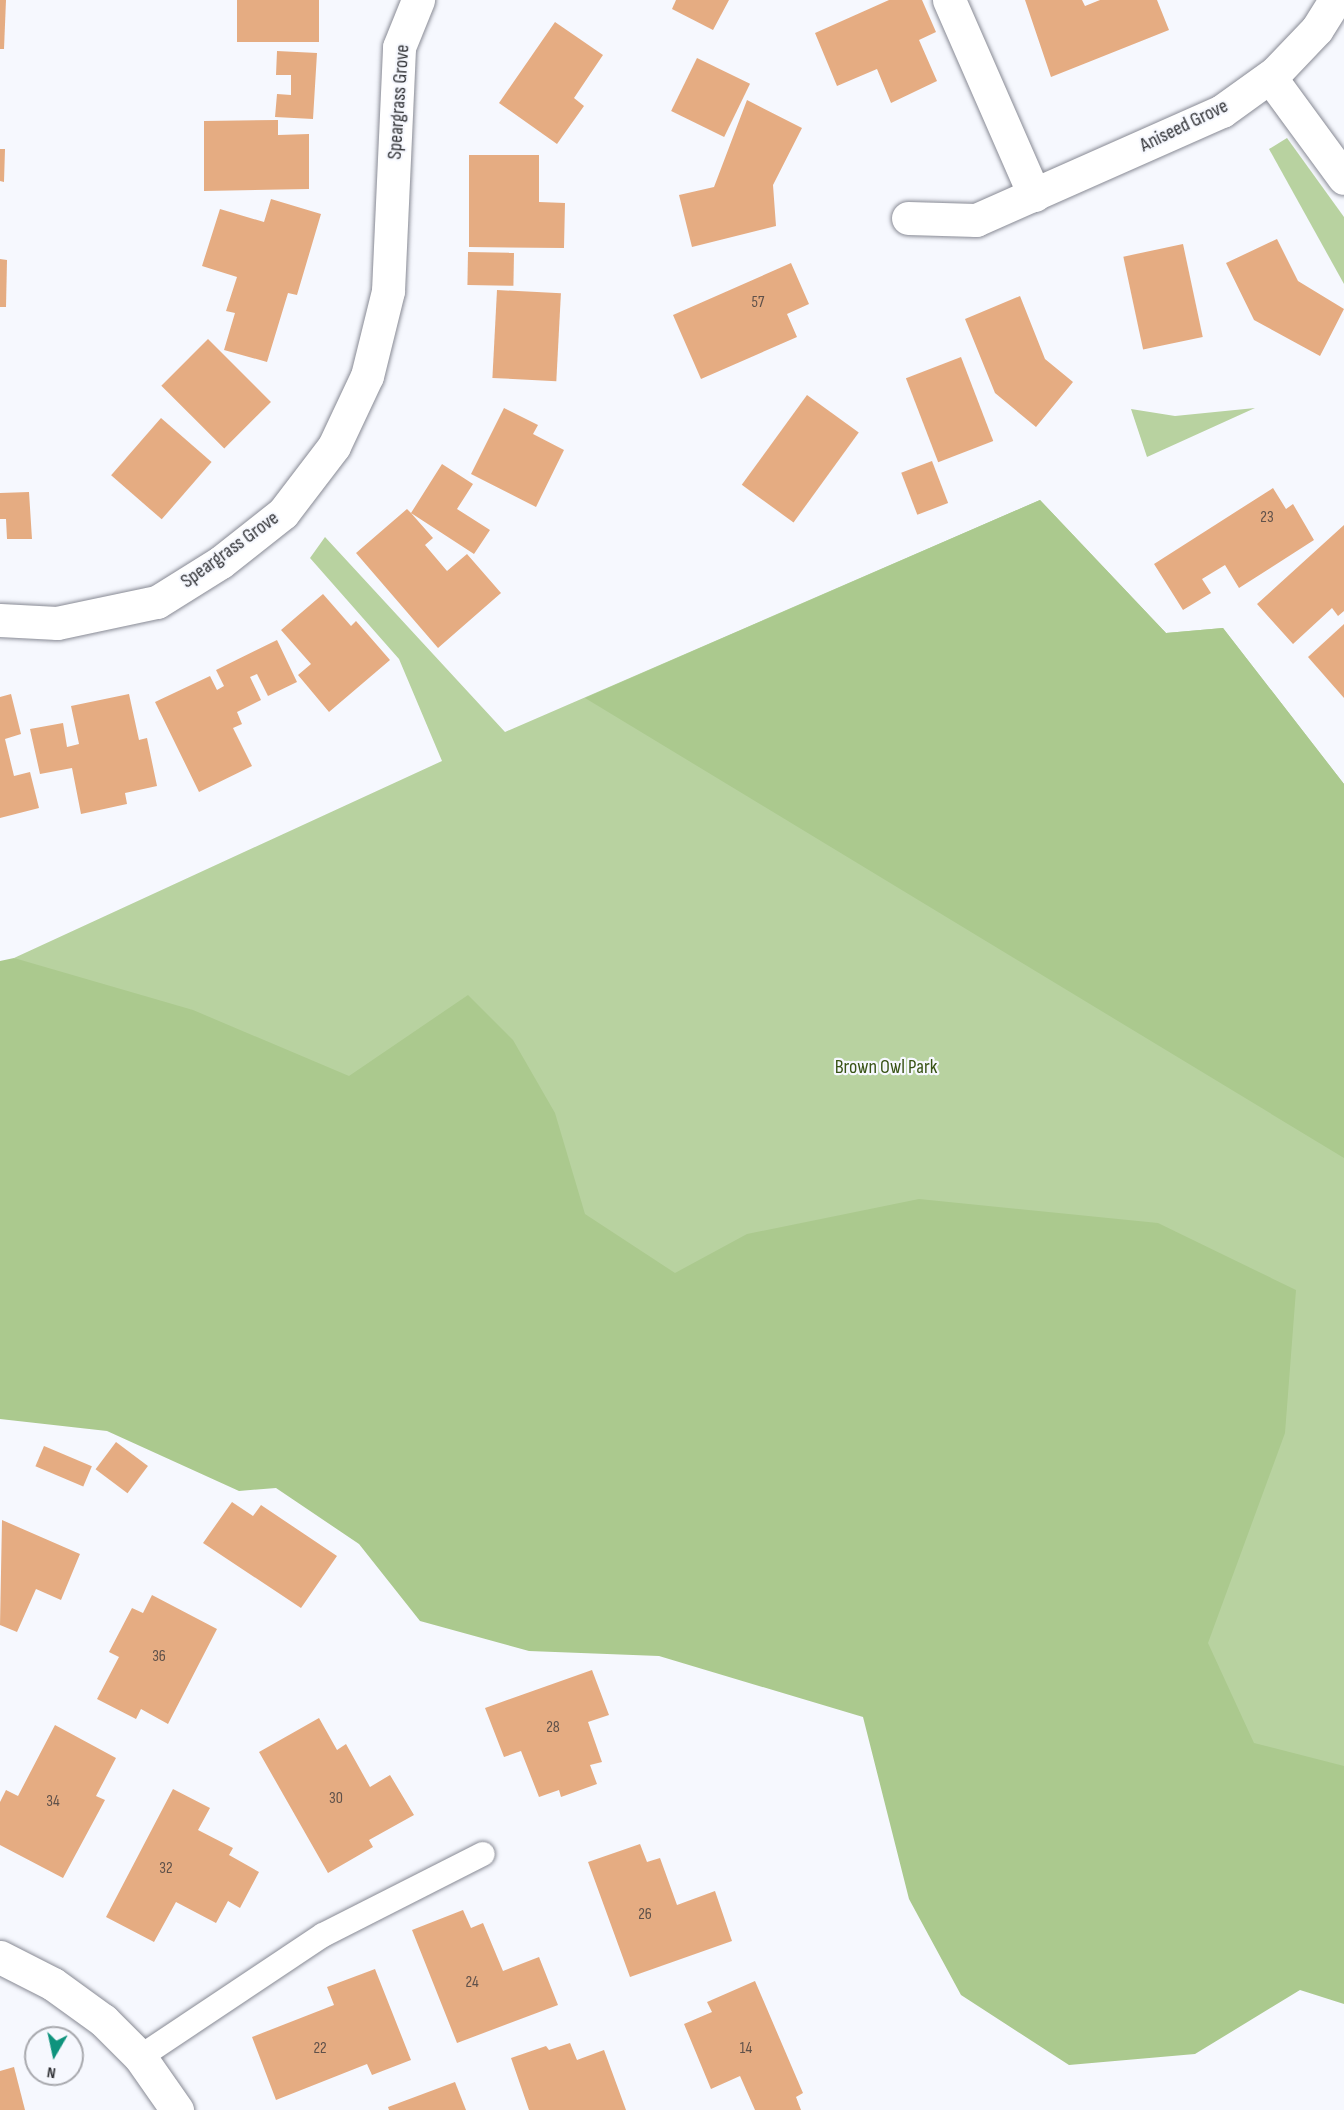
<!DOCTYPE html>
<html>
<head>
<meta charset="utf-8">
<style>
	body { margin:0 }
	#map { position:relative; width:1344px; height:2110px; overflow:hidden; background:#f6f8fe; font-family:"Sofia Sans Condensed",sans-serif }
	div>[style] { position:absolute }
	.green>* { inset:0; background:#b8d2a0 }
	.forest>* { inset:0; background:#abc98e }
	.building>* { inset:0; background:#e5ac82; transform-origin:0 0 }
	.roads { filter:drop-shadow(0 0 2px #888a94) drop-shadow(0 0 2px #888a94) }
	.lane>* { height:24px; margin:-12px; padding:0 12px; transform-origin:12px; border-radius:12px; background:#fff }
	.street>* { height:33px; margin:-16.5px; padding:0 16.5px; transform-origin:16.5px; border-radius:16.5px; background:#fff }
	span { translate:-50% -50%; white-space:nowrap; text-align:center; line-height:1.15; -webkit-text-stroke:4.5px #f6f8fe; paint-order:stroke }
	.number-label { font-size:16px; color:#5f514a }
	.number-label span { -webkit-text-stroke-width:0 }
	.street-label { font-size:20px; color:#323337 }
	.park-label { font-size:20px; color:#385315 }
	.north { position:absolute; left:24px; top:2026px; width:60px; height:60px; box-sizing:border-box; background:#f6f8fe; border:2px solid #a8a9ae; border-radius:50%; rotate:189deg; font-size:16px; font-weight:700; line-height:24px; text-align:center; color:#323337 }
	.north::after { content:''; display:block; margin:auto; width:21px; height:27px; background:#0e937d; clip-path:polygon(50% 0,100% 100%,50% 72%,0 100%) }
</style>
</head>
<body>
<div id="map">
	<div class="green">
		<div style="clip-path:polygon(1287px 138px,1344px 217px,1344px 284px,1269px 149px)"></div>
		<div style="clip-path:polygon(1255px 408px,1147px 457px,1131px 409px,1175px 416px)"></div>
		<div style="clip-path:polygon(1040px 500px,1166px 633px,1223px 628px,1344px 784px,1344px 1890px,14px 958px,442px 761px,399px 659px,310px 558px,325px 537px,505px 732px)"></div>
	</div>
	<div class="forest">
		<div style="clip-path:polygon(1040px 500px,1166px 633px,1223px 628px,1344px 784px,1344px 1158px,585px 698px)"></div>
		<div style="clip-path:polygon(14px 958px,193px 1010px,349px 1076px,468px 995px,513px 1040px,555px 1113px,585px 1214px,675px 1273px,747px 1234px,919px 1199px,1158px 1223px,1296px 1290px,1285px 1433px,1208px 1643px,1254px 1743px,1344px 1766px,1344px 2004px,1300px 1990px,1195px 2054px,1069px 2065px,961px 1995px,909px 1899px,863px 1717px,659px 1656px,529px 1651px,420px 1621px,359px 1544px,276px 1488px,239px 1491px,107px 1431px,0 1419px,0 961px)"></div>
	</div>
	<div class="building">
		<div style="clip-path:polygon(0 0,6px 0,4px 49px,0 49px)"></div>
		<div style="left:237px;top:0;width:82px;height:42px"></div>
		<div style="clip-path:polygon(676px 0,729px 0,713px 30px,672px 9px)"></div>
		<div style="clip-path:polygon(889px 0,922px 0,936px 32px,919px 40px,937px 81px,891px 103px,877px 69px,837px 86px,815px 33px)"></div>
		<div style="clip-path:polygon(1025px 0,1082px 0,1085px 6px,1100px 0,1157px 0,1169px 30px,1051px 77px)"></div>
		<div style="clip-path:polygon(555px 22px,603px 55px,574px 98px,584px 106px,557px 144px,499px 103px)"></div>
		<div style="clip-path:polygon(277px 51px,317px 53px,313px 119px,275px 117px,277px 94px,291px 95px,291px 75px,276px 75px)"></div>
		<div style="left:697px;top:58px;width:59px;height:59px;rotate:26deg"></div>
		<div style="clip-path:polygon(747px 100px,802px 128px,773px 185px,776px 226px,692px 247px,679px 195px,714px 187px)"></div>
		<div style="clip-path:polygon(278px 120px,278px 135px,309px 134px,309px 189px,204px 191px,204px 121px)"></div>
		<div style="clip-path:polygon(0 149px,5px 149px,4px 182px,0 181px)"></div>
		<div style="clip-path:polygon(469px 155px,539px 155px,539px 202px,565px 203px,564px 248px,469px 247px)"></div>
		<div style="clip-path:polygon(271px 199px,321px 214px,297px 295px,288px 293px,267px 362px,224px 350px,235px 313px,226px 311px,237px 277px,202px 266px,220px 209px,264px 222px)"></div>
		<div style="clip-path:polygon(1277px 239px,1298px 281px,1344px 309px,1320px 356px,1254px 320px,1226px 263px)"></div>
		<div style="left:1183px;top:244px;width:95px;height:61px;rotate:78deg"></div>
		<div style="left:468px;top:252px;width:46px;height:33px;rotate:1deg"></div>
		<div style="clip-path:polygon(0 259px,7px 260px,6px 307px,0 307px)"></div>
		<div style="clip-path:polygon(791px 263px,809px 304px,787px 314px,797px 337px,701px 379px,673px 315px)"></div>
		<div style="left:497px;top:290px;width:64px;height:88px;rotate:3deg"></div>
		<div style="clip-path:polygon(1020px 296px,1045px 359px,1073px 382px,1036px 427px,995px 393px,965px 319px)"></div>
		<div style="left:208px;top:339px;width:89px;height:66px;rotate:45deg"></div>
		<div style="left:961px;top:357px;width:90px;height:59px;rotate:69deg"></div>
		<div style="left:807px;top:395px;width:64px;height:111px;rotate:36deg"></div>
		<div style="clip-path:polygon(504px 408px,538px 425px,533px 434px,564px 450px,536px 507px,471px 474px)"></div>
		<div style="left:161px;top:418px;width:67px;height:76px;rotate:41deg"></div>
		<div style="left:932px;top:461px;width:45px;height:33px;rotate:69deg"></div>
		<div style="clip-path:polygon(442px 464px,473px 484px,457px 509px,490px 530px,474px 554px,411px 513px,433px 538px,425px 545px,447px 571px,467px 554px,501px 593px,438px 648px,356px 553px,407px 509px,411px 513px)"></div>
		<div style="clip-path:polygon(1273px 488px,1286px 509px,1293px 504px,1314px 540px,1239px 588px,1225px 565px,1202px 579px,1211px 593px,1183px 610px,1154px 564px)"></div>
		<div style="clip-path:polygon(29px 492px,32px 539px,7px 539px,6px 519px,0 519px,0 493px)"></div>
		<div style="clip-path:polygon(1344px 525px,1344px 611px,1338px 616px,1332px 608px,1293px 644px,1257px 604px)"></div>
		<div style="clip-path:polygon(323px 594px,351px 626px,356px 621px,390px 660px,329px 712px,298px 675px,311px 664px,281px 630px)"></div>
		<div style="clip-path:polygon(1344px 624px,1344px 698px,1308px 657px)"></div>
		<div style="clip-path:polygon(277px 640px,297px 682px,268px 696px,257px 674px,250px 677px,261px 700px,237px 712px,242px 724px,233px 728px,252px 766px,199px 792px,155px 702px,210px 676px,217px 690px,224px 686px,216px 670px)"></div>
		<div style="clip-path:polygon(11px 694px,21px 734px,5px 739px,14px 776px,30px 772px,39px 808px,0 818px,0 697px)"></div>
		<div style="clip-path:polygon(129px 694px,139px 740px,147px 738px,157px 786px,125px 793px,127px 804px,81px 814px,72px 768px,40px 774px,30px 729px,63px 723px,67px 747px,79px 744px,71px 706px)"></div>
		<div style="left:116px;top:1442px;width:40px;height:34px;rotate:37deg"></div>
		<div style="left:44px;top:1446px;width:52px;height:22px;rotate:23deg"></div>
		<div style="clip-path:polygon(232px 1502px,253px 1516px,261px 1505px,337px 1556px,301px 1608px,203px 1543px)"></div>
		<div style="clip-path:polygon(2px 1520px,80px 1554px,61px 1600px,36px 1589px,17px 1632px,0 1625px)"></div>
		<div style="clip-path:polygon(152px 1595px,217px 1629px,168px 1724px,141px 1709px,136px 1719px,97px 1699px,119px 1657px,109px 1652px,132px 1608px,143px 1613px)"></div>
		<div style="clip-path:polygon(592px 1670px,609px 1715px,588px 1722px,602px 1762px,590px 1765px,597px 1784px,561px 1797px,559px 1790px,539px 1797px,521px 1751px,504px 1757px,485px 1708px)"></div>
		<div style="clip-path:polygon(319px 1718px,337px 1750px,346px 1744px,370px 1787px,390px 1775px,414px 1815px,369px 1840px,373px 1847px,328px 1873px,259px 1752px)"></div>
		<div style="clip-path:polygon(55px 1725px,116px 1758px,96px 1796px,105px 1800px,63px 1878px,0 1845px,0 1802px,6px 1790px,18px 1796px)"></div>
		<div style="clip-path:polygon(173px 1789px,210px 1808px,198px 1830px,233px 1848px,229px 1855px,259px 1872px,240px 1908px,228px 1901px,216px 1923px,176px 1902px,154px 1942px,106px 1917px)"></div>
		<div style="clip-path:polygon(640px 1844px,647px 1862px,660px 1858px,677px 1905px,715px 1891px,732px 1941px,630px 1977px,588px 1862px)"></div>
		<div style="clip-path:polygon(463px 1910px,471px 1928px,483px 1923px,503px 1971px,539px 1957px,558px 2005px,457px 2043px,412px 1930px)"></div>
		<div style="clip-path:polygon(375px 1969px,411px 2060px,372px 2075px,367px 2064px,276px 2100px,252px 2037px,334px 2005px,327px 1987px)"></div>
		<div style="clip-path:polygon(755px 1981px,803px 2093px,796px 2097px,801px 2110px,755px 2110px,740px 2076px,711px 2089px,684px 2024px,712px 2012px,707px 2002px)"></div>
		<div style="clip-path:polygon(570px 2043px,577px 2060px,604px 2050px,626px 2110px,529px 2110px,511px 2058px,546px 2046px,549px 2050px)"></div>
		<div style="clip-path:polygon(14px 2067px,25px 2110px,0 2110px,0 2071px)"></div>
		<div style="clip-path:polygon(455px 2082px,466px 2110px,389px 2110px,388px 2107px)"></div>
	</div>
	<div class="roads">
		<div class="lane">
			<div style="left:140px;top:2057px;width:220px;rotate:-33.7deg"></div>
			<div style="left:323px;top:1935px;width:179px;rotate:-26.9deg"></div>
		</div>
		<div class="street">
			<div style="left:949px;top:0;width:213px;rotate:66.4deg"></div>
			<div style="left:1270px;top:77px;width:125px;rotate:53.8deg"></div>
			<div style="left:908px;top:218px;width:68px;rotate:1.7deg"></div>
			<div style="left:976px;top:220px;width:269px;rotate:-23.9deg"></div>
			<div style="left:1222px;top:111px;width:67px;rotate:-35.8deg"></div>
			<div style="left:1276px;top:72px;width:59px;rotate:-46.4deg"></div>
			<div style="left:1317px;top:29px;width:34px;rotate:-58deg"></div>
			<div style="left:0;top:620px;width:57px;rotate:3deg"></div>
			<div style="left:57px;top:623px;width:102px;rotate:-11.9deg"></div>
			<div style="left:157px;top:602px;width:75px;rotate:-32deg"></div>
			<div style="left:221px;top:562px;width:79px;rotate:-38.3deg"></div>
			<div style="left:283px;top:513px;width:84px;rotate:-52.7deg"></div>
			<div style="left:334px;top:446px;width:77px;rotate:-64.8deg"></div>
			<div style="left:367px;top:376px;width:88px;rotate:-76.1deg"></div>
			<div style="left:388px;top:291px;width:244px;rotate:-87.4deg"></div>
			<div style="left:399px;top:47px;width:51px;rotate:-68deg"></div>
			<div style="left:0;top:1957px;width:59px;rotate:27deg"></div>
			<div style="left:53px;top:1984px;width:62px;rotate:35.8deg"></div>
			<div style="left:103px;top:2020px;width:52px;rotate:45deg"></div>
			<div style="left:140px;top:2057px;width:65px;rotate:55.1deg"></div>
		</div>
	</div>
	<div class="number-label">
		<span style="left:758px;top:303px">57</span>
		<span style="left:1267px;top:518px">23</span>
		<span style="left:159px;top:1657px">36</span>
		<span style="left:553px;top:1728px">28</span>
		<span style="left:336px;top:1799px">30</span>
		<span style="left:53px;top:1802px">34</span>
		<span style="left:166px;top:1869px">32</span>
		<span style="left:645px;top:1915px">26</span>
		<span style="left:472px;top:1983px">24</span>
		<span style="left:320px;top:2049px">22</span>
		<span style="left:746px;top:2049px">14</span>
	</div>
	<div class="street-label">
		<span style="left:399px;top:102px;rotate:-86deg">Speargrass Grove</span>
		<span style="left:1184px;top:126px;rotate:-26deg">Aniseed Grove</span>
		<span style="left:230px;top:550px;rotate:-36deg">Speargrass Grove</span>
	</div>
	<div class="park-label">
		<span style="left:886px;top:1067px">Brown Owl Park</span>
	</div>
	<div class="north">N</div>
</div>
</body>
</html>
